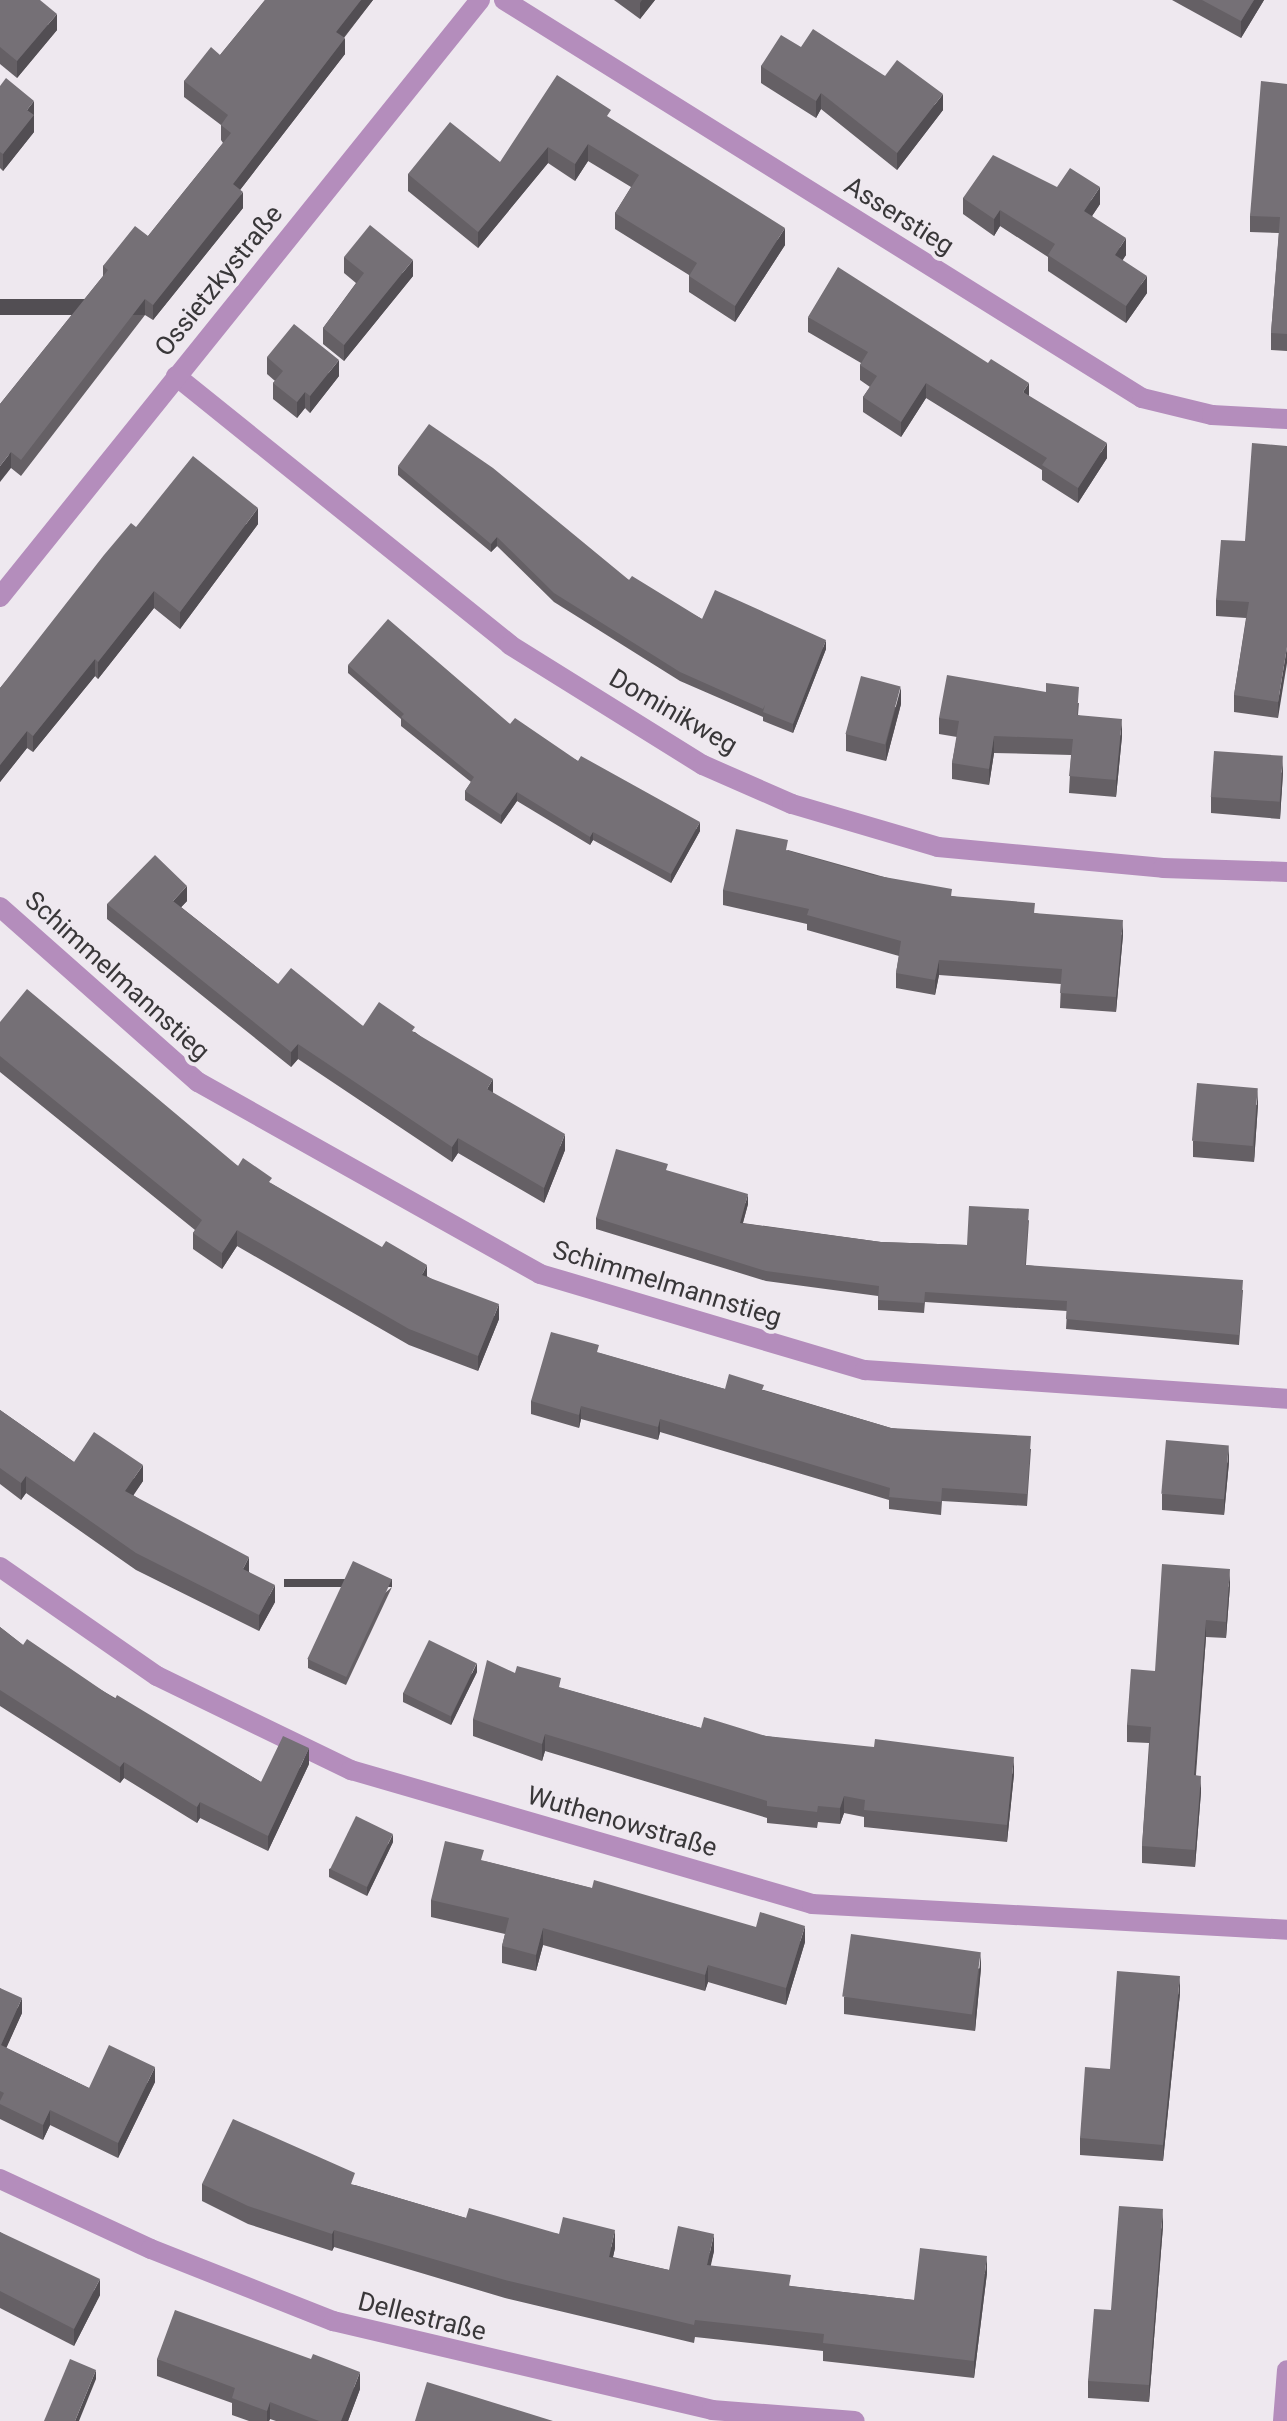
<!DOCTYPE html>
<html>
<head>
<meta charset="utf-8">
<style>
	body { margin:0 }
	#map { position:relative; width:1287px; height:2421px; overflow:hidden; background:#eee8ef; font-family:Roboto,sans-serif }
	div>[style] { position:absolute }
	.minor>* { height:20px; margin:-10px; padding:0 10px; transform-origin:10px; border-radius:10px; background:#b48dbc }
	.tertiary>* { height:20px; margin:-10px; padding:0 10px; transform-origin:10px; border-radius:10px; background:#b48dbc }
	.wall>* { inset:0; background:#656065 }
	.shaded-wall>* { inset:0; background:#524e53; transform-origin:0 0 }
	.building>* { inset:0; background:#757076; transform-origin:0 0 }
	span { translate:-50% -50%; white-space:nowrap; text-align:center; line-height:1.15; -webkit-text-stroke:8px #eee8ef; paint-order:stroke }
	.street-label { font-size:26px; color:#393739 }
</style>
</head>
<body>
<div id="map">
	<div class="minor">
		<div style="left:504px;top:0;width:752px;rotate:31.96deg"></div>
		<div style="left:1142px;top:398px;width:72px;rotate:13.7deg"></div>
		<div style="left:1212px;top:415px;width:75px;rotate:3.1deg"></div>
		<div style="left:176px;top:376px;width:429px;rotate:38.8deg"></div>
		<div style="left:510px;top:645px;width:227px;rotate:31.9deg"></div>
		<div style="left:703px;top:765px;width:97px;rotate:23.7deg"></div>
		<div style="left:792px;top:804px;width:152px;rotate:16.4deg"></div>
		<div style="left:938px;top:847px;width:226px;rotate:5.3deg"></div>
		<div style="left:1163px;top:868px;width:124px;rotate:1.8deg"></div>
		<div style="left:0;top:597px;width:766px;rotate:-51.2deg"></div>
		<div style="left:0;top:907px;width:264px;rotate:41.5deg"></div>
		<div style="left:198px;top:1082px;width:392px;rotate:29.3deg"></div>
		<div style="left:540px;top:1274px;width:339px;rotate:16.5deg"></div>
		<div style="left:865px;top:1370px;width:423px;rotate:3.9deg"></div>
		<div style="left:0;top:1567px;width:191px;rotate:34.8deg"></div>
		<div style="left:157px;top:1676px;width:216px;rotate:25.9deg"></div>
		<div style="left:351px;top:1770px;width:480px;rotate:16.2deg"></div>
		<div style="left:812px;top:1904px;width:476px;rotate:3.1deg"></div>
		<div style="left:0;top:2179px;width:166px;rotate:24.9deg"></div>
		<div style="left:151px;top:2249px;width:196px;rotate:21.6deg"></div>
		<div style="left:333px;top:2321px;width:389px;rotate:13.2deg"></div>
		<div style="left:712px;top:2410px;width:143px;rotate:4.4deg"></div>
	</div>
	<div class="tertiary">
		<div style="left:1283px;top:2421px;width:51px;rotate:-85.5deg"></div>
	</div>
	<div class="wall">
		<div style="clip-path:polygon(0 0,57px 30px,17px 78px,0 64px)"></div>
		<div style="clip-path:polygon(265px 0,373px 0,344px 38px,345px 54px,240px 190px,243px 208px,153px 320px,145px 315px,21px 476px,11px 468px,0 404px,103px 276px,103px 266px,148px 236px,223px 143px,221px 140px,221px 125px,184px 97px,184px 81px,220px 55px)"></div>
		<div style="clip-path:polygon(614px 0,655px 0,640px 19px)"></div>
		<div style="clip-path:polygon(1172px 0,1264px 0,1241px 38px)"></div>
		<div style="clip-path:polygon(801px 47px,885px 76px,943px 110px,897px 170px,821px 109px,816px 118px,761px 83px,761px 66px)"></div>
		<div style="clip-path:polygon(1287px 84px,1287px 351px,1271px 350px,1271px 333px,1279px 233px,1250px 232px,1250px 216px)"></div>
		<div style="clip-path:polygon(0 86px,34px 117px,34px 132px,3px 171px,0 168px)"></div>
		<div style="clip-path:polygon(611px 119px,785px 245px,735px 322px,689px 292px,689px 275px,615px 229px,615px 213px,631px 187px,588px 161px,575px 181px,548px 163px,478px 248px,408px 191px,408px 174px,500px 162px)"></div>
		<div style="clip-path:polygon(1057px 187px,1100px 204px,1092px 216px,1126px 255px,1122px 260px,1147px 293px,1126px 323px,1048px 271px,1048px 257px,1000px 226px,994px 236px,963px 214px,963px 198px)"></div>
		<div style="clip-path:polygon(344px 257px,413px 276px,344px 361px,323px 344px,323px 328px,356px 283px,344px 273px)"></div>
		<div style="clip-path:polygon(808px 317px,1029px 396px,1107px 458px,1078px 503px,1042px 480px,1042px 470px,926px 398px,901px 437px,863px 412px,863px 397px,870px 387px,860px 380px,860px 365px,861px 363px,808px 332px)"></div>
		<div style="clip-path:polygon(267px 357px,339px 376px,310px 413px,305px 408px,297px 418px,273px 399px,273px 383px,275px 381px,267px 374px)"></div>
		<div style="clip-path:polygon(1287px 446px,1278px 718px,1234px 712px,1234px 695px,1246px 618px,1216px 616px,1216px 600px,1245px 541px)"></div>
		<div style="clip-path:polygon(398px 466px,629px 580px,702px 619px,826px 649px,793px 733px,763px 721px,763px 717px,680px 681px,554px 602px,497px 546px,491px 552px,398px 475px)"></div>
		<div style="clip-path:polygon(258px 524px,180px 629px,154px 608px,98px 679px,95px 676px,33px 752px,27px 748px,0 782px,0 688px,136px 527px)"></div>
		<div style="clip-path:polygon(348px 665px,510px 724px,578px 761px,700px 831px,671px 883px,593px 840px,590px 845px,517px 801px,501px 824px,465px 800px,465px 791px,471px 782px,401px 726px,401px 719px,348px 673px)"></div>
		<div style="clip-path:polygon(1079px 703px,1078px 715px,1122px 736px,1116px 797px,1069px 793px,1071px 755px,994px 753px,989px 785px,952px 779px,952px 763px,957px 737px,939px 734px,939px 718px)"></div>
		<div style="clip-path:polygon(901px 704px,886px 761px,846px 751px,846px 734px)"></div>
		<div style="clip-path:polygon(1283px 772px,1280px 819px,1211px 813px,1211px 797px)"></div>
		<div style="clip-path:polygon(788px 850px,952px 896px,1035px 913px,1123px 935px,1116px 1012px,1060px 1008px,1061px 984px,939px 975px,935px 995px,896px 988px,896px 973px,899px 956px,807px 930px,807px 924px,723px 905px,723px 890px)"></div>
		<div style="clip-path:polygon(187px 901px,181px 907px,278px 984px,363px 1026px,415px 1032px,565px 1150px,544px 1203px,458px 1153px,452px 1162px,298px 1059px,291px 1067px,107px 919px,107px 904px)"></div>
		<div style="clip-path:polygon(0 1022px,238px 1166px,272px 1184px,499px 1319px,478px 1371px,409px 1345px,237px 1246px,222px 1269px,193px 1249px,193px 1233px,195px 1230px,0 1072px)"></div>
		<div style="clip-path:polygon(1258px 1104px,1254px 1162px,1193px 1157px,1193px 1141px)"></div>
		<div style="clip-path:polygon(668px 1171px,748px 1204px,743px 1223px,881px 1242px,967px 1245px,1029px 1220px,1026px 1265px,1243px 1290px,1239px 1345px,1066px 1329px,1067px 1311px,925px 1302px,924px 1313px,878px 1310px,878px 1296px,766px 1281px,596px 1229px,596px 1218px)"></div>
		<div style="clip-path:polygon(599px 1353px,725px 1389px,764px 1390px,891px 1428px,1031px 1449px,1027px 1506px,942px 1501px,941px 1515px,889px 1509px,889px 1500px,660px 1432px,658px 1440px,581px 1419px,579px 1428px,531px 1414px,531px 1401px)"></div>
		<div style="clip-path:polygon(0 1410px,74px 1462px,143px 1481px,133px 1495px,249px 1572px,275px 1602px,259px 1631px,136px 1570px,26px 1493px,21px 1500px,0 1484px)"></div>
		<div style="clip-path:polygon(1229px 1462px,1224px 1515px,1162px 1510px,1162px 1494px)"></div>
		<div style="clip-path:polygon(1230px 1585px,1226px 1638px,1206px 1637px,1196px 1775px,1201px 1792px,1195px 1867px,1142px 1863px,1142px 1846px,1149px 1743px,1127px 1742px,1127px 1725px,1155px 1671px)"></div>
		<div style="clip-path:polygon(392px 1587px,346px 1685px,308px 1668px,308px 1659px)"></div>
		<div style="clip-path:polygon(0 1627px,23px 1645px,261px 1782px,309px 1764px,268px 1851px,200px 1818px,197px 1823px,124px 1778px,120px 1783px,0 1706px)"></div>
		<div style="clip-path:polygon(477px 1672px,451px 1725px,403px 1702px,403px 1693px)"></div>
		<div style="clip-path:polygon(561px 1688px,701px 1728px,766px 1736px,1014px 1774px,1007px 1842px,864px 1827px,864px 1817px,844px 1813px,840px 1824px,818px 1822px,817px 1828px,767px 1823px,767px 1818px,545px 1751px,542px 1761px,473px 1736px,473px 1719px)"></div>
		<div style="clip-path:polygon(393px 1842px,367px 1896px,329px 1877px,329px 1869px)"></div>
		<div style="clip-path:polygon(484px 1861px,805px 1942px,786px 2005px,708px 1982px,705px 1991px,543px 1945px,536px 1971px,502px 1963px,502px 1946px,505px 1934px,431px 1917px,431px 1900px)"></div>
		<div style="clip-path:polygon(981px 1968px,975px 2031px,844px 2014px,844px 1997px)"></div>
		<div style="clip-path:polygon(0 1988px,22px 2013px,6px 2048px,89px 2088px,155px 2082px,118px 2158px,50px 2125px,43px 2140px,0 2119px)"></div>
		<div style="clip-path:polygon(1180px 1993px,1163px 2161px,1080px 2155px,1080px 2138px,1110px 2069px)"></div>
		<div style="clip-path:polygon(202px 2184px,355px 2185px,466px 2218px,559px 2234px,615px 2248px,613px 2257px,669px 2270px,714px 2251px,710px 2266px,791px 2286px,914px 2300px,987px 2273px,974px 2378px,823px 2361px,823px 2351px,695px 2337px,694px 2343px,505px 2298px,334px 2247px,332px 2251px,248px 2224px,202px 2201px)"></div>
		<div style="clip-path:polygon(1163px 2226px,1149px 2402px,1088px 2398px,1088px 2381px,1111px 2310px)"></div>
		<div style="clip-path:polygon(0 2232px,100px 2295px,74px 2346px,0 2308px)"></div>
		<div style="clip-path:polygon(157px 2359px,360px 2389px,348px 2421px,276px 2421px,270px 2419px,269px 2421px,249px 2421px,232px 2415px,232px 2403px,157px 2376px)"></div>
	</div>
	<div class="shaded-wall">
		<div style="clip-path:polygon(361px 0,373px 0,336px 47px,336px 32px)"></div>
		<div style="clip-path:polygon(642px 0,655px 0,640px 19px,640px 3px)"></div>
		<div style="clip-path:polygon(1254px 0,1264px 0,1241px 38px,1241px 21px)"></div>
		<div style="clip-path:polygon(57px 14px,57px 30px,17px 78px,17px 61px)"></div>
		<div style="clip-path:polygon(345px 38px,345px 54px,233px 199px,233px 184px)"></div>
		<div style="clip-path:polygon(821px 93px,821px 109px,816px 118px,816px 101px)"></div>
		<div style="clip-path:polygon(943px 94px,943px 110px,897px 170px,897px 153px)"></div>
		<div style="clip-path:polygon(34px 101px,34px 132px,3px 171px,3px 154px,27px 110px)"></div>
		<div style="clip-path:polygon(588px 144px,588px 161px,575px 181px,575px 164px)"></div>
		<div style="clip-path:polygon(548px 147px,548px 163px,478px 248px,478px 232px)"></div>
		<div style="clip-path:polygon(1100px 187px,1100px 204px,1084px 228px,1084px 211px)"></div>
		<div style="clip-path:polygon(243px 192px,243px 208px,153px 320px,153px 305px)"></div>
		<div style="clip-path:polygon(1000px 210px,1000px 226px,994px 236px,994px 219px)"></div>
		<div style="clip-path:polygon(785px 228px,785px 245px,735px 322px,735px 306px)"></div>
		<div style="clip-path:polygon(1126px 238px,1126px 255px,1115px 272px,1115px 255px)"></div>
		<div style="clip-path:polygon(413px 260px,413px 276px,344px 361px,344px 345px)"></div>
		<div style="clip-path:polygon(1147px 276px,1147px 293px,1126px 323px,1126px 306px)"></div>
		<div style="left:145px;top:299px;width:16px;height:203px;rotate:90deg"></div>
		<div style="clip-path:polygon(339px 360px,339px 376px,310px 413px,310px 396px)"></div>
		<div style="clip-path:polygon(926px 383px,926px 398px,901px 437px,901px 422px)"></div>
		<div style="clip-path:polygon(1029px 383px,1029px 398px,1023px 392px)"></div>
		<div style="clip-path:polygon(305px 392px,305px 408px,297px 418px,297px 402px)"></div>
		<div style="clip-path:polygon(1107px 443px,1107px 458px,1078px 503px,1078px 488px)"></div>
		<div style="clip-path:polygon(11px 452px,11px 468px,0 482px,0 466px)"></div>
		<div style="clip-path:polygon(258px 508px,258px 524px,180px 629px,180px 612px)"></div>
		<div style="clip-path:polygon(497px 537px,497px 546px,491px 552px,491px 544px)"></div>
		<div style="clip-path:polygon(154px 591px,154px 608px,98px 679px,98px 662px)"></div>
		<div style="clip-path:polygon(826px 640px,826px 649px,793px 733px,793px 724px)"></div>
		<div style="clip-path:polygon(1287px 647px,1287px 663px,1278px 718px,1278px 702px)"></div>
		<div style="clip-path:polygon(95px 659px,95px 676px,33px 752px,33px 736px)"></div>
		<div style="clip-path:polygon(901px 687px,901px 704px,886px 761px,886px 744px)"></div>
		<div style="clip-path:polygon(1122px 719px,1122px 736px,1116px 797px,1116px 780px)"></div>
		<div style="clip-path:polygon(27px 731px,27px 748px,0 782px,0 765px)"></div>
		<div style="clip-path:polygon(994px 736px,994px 753px,989px 785px,989px 769px)"></div>
		<div style="clip-path:polygon(1283px 756px,1283px 772px,1280px 819px,1280px 802px)"></div>
		<div style="clip-path:polygon(517px 792px,517px 801px,501px 824px,501px 815px)"></div>
		<div style="clip-path:polygon(700px 822px,700px 831px,671px 883px,671px 874px)"></div>
		<div style="clip-path:polygon(593px 832px,593px 840px,590px 845px,590px 837px)"></div>
		<div style="clip-path:polygon(187px 886px,187px 901px,173px 916px,173px 901px)"></div>
		<div style="clip-path:polygon(1123px 920px,1123px 935px,1116px 1012px,1116px 997px)"></div>
		<div style="clip-path:polygon(939px 960px,939px 975px,935px 995px,935px 980px)"></div>
		<div style="clip-path:polygon(298px 1044px,298px 1059px,291px 1067px,291px 1052px)"></div>
		<div style="clip-path:polygon(493px 1079px,493px 1095px,487px 1089px)"></div>
		<div style="clip-path:polygon(1258px 1088px,1258px 1104px,1254px 1162px,1254px 1145px)"></div>
		<div style="clip-path:polygon(565px 1134px,565px 1150px,544px 1203px,544px 1188px)"></div>
		<div style="clip-path:polygon(458px 1138px,458px 1153px,452px 1162px,452px 1147px)"></div>
		<div style="clip-path:polygon(748px 1194px,748px 1204px,740px 1233px,740px 1223px)"></div>
		<div style="clip-path:polygon(237px 1230px,237px 1246px,222px 1269px,222px 1253px)"></div>
		<div style="clip-path:polygon(427px 1265px,427px 1281px,422px 1275px)"></div>
		<div style="clip-path:polygon(499px 1304px,499px 1319px,478px 1371px,478px 1356px)"></div>
		<div style="clip-path:polygon(581px 1406px,581px 1419px,579px 1428px,579px 1415px)"></div>
		<div style="clip-path:polygon(660px 1419px,660px 1432px,658px 1440px,658px 1427px)"></div>
		<div style="clip-path:polygon(1229px 1445px,1229px 1462px,1224px 1515px,1224px 1498px)"></div>
		<div style="clip-path:polygon(143px 1465px,143px 1481px,125px 1508px,125px 1491px)"></div>
		<div style="clip-path:polygon(26px 1476px,26px 1493px,21px 1500px,21px 1483px)"></div>
		<div style="clip-path:polygon(249px 1557px,249px 1574px,243px 1569px)"></div>
		<div style="clip-path:polygon(1230px 1569px,1230px 1585px,1226px 1638px,1226px 1622px)"></div>
		<div style="left:392px;top:1579px;width:8px;height:108px;rotate:90deg"></div>
		<div style="clip-path:polygon(275px 1585px,275px 1602px,259px 1631px,259px 1615px)"></div>
		<div style="clip-path:polygon(1206px 1620px,1206px 1637px,1194px 1792px,1194px 1775px)"></div>
		<div style="clip-path:polygon(477px 1663px,477px 1672px,451px 1725px,451px 1717px)"></div>
		<div style="clip-path:polygon(545px 1734px,545px 1751px,542px 1761px,542px 1744px)"></div>
		<div style="clip-path:polygon(309px 1748px,309px 1764px,268px 1851px,268px 1836px)"></div>
		<div style="clip-path:polygon(1014px 1757px,1014px 1774px,1007px 1842px,1007px 1825px)"></div>
		<div style="clip-path:polygon(124px 1762px,124px 1778px,120px 1783px,120px 1767px)"></div>
		<div style="clip-path:polygon(1201px 1776px,1201px 1792px,1195px 1867px,1195px 1850px)"></div>
		<div style="clip-path:polygon(844px 1796px,844px 1813px,840px 1824px,840px 1808px)"></div>
		<div style="clip-path:polygon(200px 1802px,200px 1818px,197px 1823px,197px 1807px)"></div>
		<div style="clip-path:polygon(393px 1834px,393px 1842px,367px 1896px,367px 1887px)"></div>
		<div style="clip-path:polygon(805px 1926px,805px 1942px,786px 2005px,786px 1988px)"></div>
		<div style="clip-path:polygon(543px 1928px,543px 1945px,536px 1971px,536px 1955px)"></div>
		<div style="clip-path:polygon(981px 1952px,981px 1968px,975px 2031px,975px 2014px)"></div>
		<div style="clip-path:polygon(708px 1965px,708px 1982px,705px 1991px,705px 1975px)"></div>
		<div style="clip-path:polygon(1180px 1976px,1180px 1993px,1163px 2161px,1163px 2145px)"></div>
		<div style="clip-path:polygon(22px 1998px,22px 2013px,1px 2060px,1px 2045px)"></div>
		<div style="clip-path:polygon(155px 2067px,155px 2082px,118px 2158px,118px 2143px)"></div>
		<div style="clip-path:polygon(50px 2110px,50px 2125px,43px 2140px,43px 2125px)"></div>
		<div style="clip-path:polygon(1163px 2209px,1163px 2226px,1149px 2402px,1149px 2385px)"></div>
		<div style="clip-path:polygon(334px 2230px,334px 2247px,332px 2251px,332px 2234px)"></div>
		<div style="clip-path:polygon(615px 2230px,615px 2248px,609px 2274px,609px 2257px)"></div>
		<div style="clip-path:polygon(714px 2234px,714px 2251px,707px 2283px,707px 2265px)"></div>
		<div style="clip-path:polygon(987px 2256px,987px 2273px,974px 2378px,974px 2361px)"></div>
		<div style="clip-path:polygon(100px 2279px,100px 2295px,74px 2346px,74px 2329px)"></div>
		<div style="clip-path:polygon(96px 2370px,96px 2379px,79px 2421px,75px 2421px)"></div>
		<div style="clip-path:polygon(360px 2372px,360px 2389px,348px 2421px,341px 2421px)"></div>
		<div style="clip-path:polygon(270px 2402px,270px 2419px,269px 2421px,267px 2421px,267px 2411px)"></div>
	</div>
	<div class="building">
		<div style="clip-path:polygon(0 0,40px 0,57px 14px,17px 61px,0 47px)"></div>
		<div style="clip-path:polygon(265px 0,361px 0,336px 32px,345px 38px,233px 184px,243px 192px,153px 305px,145px 299px,21px 460px,11px 452px,0 466px,0 404px,108px 270px,103px 266px,135px 226px,148px 236px,231px 133px,221px 125px,228px 115px,184px 81px,211px 47px,220px 55px)"></div>
		<div style="clip-path:polygon(1202px 0,1254px 0,1241px 21px)"></div>
		<div style="clip-path:polygon(813px 29px,885px 76px,897px 60px,943px 94px,897px 153px,821px 93px,816px 101px,761px 66px,781px 35px,801px 47px)"></div>
		<div style="clip-path:polygon(557px 75px,611px 110px,607px 116px,785px 228px,735px 306px,689px 276px,697px 263px,615px 213px,639px 175px,588px 144px,575px 164px,548px 147px,478px 232px,408px 174px,450px 122px,500px 162px)"></div>
		<div style="clip-path:polygon(6px 78px,34px 101px,27px 110px,34px 115px,3px 154px,0 152px,0 86px)"></div>
		<div style="clip-path:polygon(1261px 81px,1287px 84px,1287px 334px,1271px 333px,1280px 217px,1250px 216px)"></div>
		<div style="clip-path:polygon(993px 155px,1057px 187px,1070px 168px,1100px 187px,1084px 211px,1126px 238px,1115px 255px,1147px 276px,1126px 306px,1048px 255px,1055px 244px,1000px 210px,994px 219px,963px 198px)"></div>
		<div style="clip-path:polygon(370px 225px,413px 260px,344px 345px,323px 328px,364px 273px,344px 257px)"></div>
		<div style="clip-path:polygon(838px 267px,988px 363px,991px 359px,1029px 383px,1023px 392px,1107px 443px,1078px 488px,1042px 465px,1047px 458px,926px 383px,901px 422px,863px 397px,877px 376px,860px 365px,868px 352px,808px 317px)"></div>
		<div style="clip-path:polygon(294px 324px,339px 360px,310px 396px,305px 392px,297px 402px,273px 383px,283px 371px,267px 357px)"></div>
		<div style="clip-path:polygon(429px 424px,493px 468px,629px 580px,632px 576px,702px 619px,715px 590px,826px 640px,793px 724px,763px 712px,765px 705px,763px 709px,680px 672px,554px 593px,497px 537px,491px 544px,398px 466px)"></div>
		<div style="clip-path:polygon(1252px 443px,1287px 446px,1287px 647px,1278px 702px,1234px 695px,1249px 602px,1216px 600px,1221px 540px,1245px 541px)"></div>
		<div style="clip-path:polygon(193px 456px,258px 508px,180px 612px,154px 591px,98px 662px,95px 659px,33px 736px,27px 731px,0 765px,0 688px,104px 555px,131px 523px,136px 527px)"></div>
		<div style="clip-path:polygon(388px 619px,510px 724px,515px 718px,578px 761px,581px 756px,700px 822px,671px 874px,593px 832px,590px 837px,517px 792px,501px 815px,465px 791px,474px 777px,401px 717px,404px 714px,348px 665px)"></div>
		<div style="clip-path:polygon(947px 675px,1046px 692px,1046px 683px,1079px 687px,1077px 715px,1122px 719px,1116px 780px,1069px 776px,1073px 739px,994px 736px,989px 769px,952px 763px,959px 721px,939px 718px)"></div>
		<div style="left:861px;top:676px;width:41px;height:60px;rotate:15deg"></div>
		<div style="left:1214px;top:751px;width:69px;height:46px;rotate:4deg"></div>
		<div style="clip-path:polygon(736px 829px,788px 840px,786px 850px,873px 875px,952px 889px,951px 896px,1035px 903px,1034px 913px,1123px 920px,1116px 997px,1060px 993px,1062px 969px,939px 960px,935px 980px,896px 973px,901px 941px,807px 915px,809px 909px,723px 890px)"></div>
		<div style="clip-path:polygon(155px 855px,187px 886px,173px 901px,278px 984px,291px 968px,363px 1026px,379px 1002px,415px 1027px,412px 1031px,493px 1079px,487px 1089px,565px 1134px,544px 1188px,458px 1138px,452px 1147px,298px 1044px,291px 1052px,107px 904px)"></div>
		<div style="clip-path:polygon(27px 989px,238px 1166px,243px 1158px,272px 1178px,269px 1182px,382px 1247px,386px 1241px,427px 1265px,422px 1275px,499px 1304px,478px 1356px,409px 1329px,237px 1230px,222px 1253px,193px 1233px,202px 1220px,0 1056px,0 1022px)"></div>
		<div style="left:1197px;top:1083px;width:61px;height:58px;rotate:5deg"></div>
		<div style="clip-path:polygon(616px 1149px,668px 1164px,666px 1170px,748px 1194px,740px 1223px,881px 1242px,967px 1245px,969px 1206px,1029px 1209px,1025px 1265px,1243px 1280px,1239px 1335px,1066px 1319px,1067px 1301px,925px 1292px,924px 1303px,878px 1300px,879px 1286px,766px 1271px,596px 1218px)"></div>
		<div style="clip-path:polygon(551px 1332px,599px 1345px,597px 1352px,725px 1389px,729px 1374px,764px 1385px,762px 1390px,891px 1428px,1031px 1436px,1027px 1494px,942px 1488px,941px 1502px,889px 1497px,890px 1488px,660px 1419px,658px 1427px,581px 1406px,579px 1415px,531px 1401px)"></div>
		<div style="clip-path:polygon(0 1410px,74px 1462px,94px 1432px,143px 1465px,125px 1491px,249px 1557px,243px 1569px,275px 1585px,259px 1615px,136px 1553px,26px 1476px,21px 1483px,0 1468px)"></div>
		<div style="left:1166px;top:1440px;width:63px;height:54px;rotate:5deg"></div>
		<div style="left:353px;top:1561px;width:43px;height:108px;rotate:25deg"></div>
		<div style="clip-path:polygon(1162px 1564px,1230px 1569px,1226px 1622px,1206px 1620px,1194px 1775px,1201px 1776px,1195px 1850px,1142px 1846px,1151px 1727px,1127px 1725px,1131px 1669px,1155px 1671px)"></div>
		<div style="clip-path:polygon(0 1627px,23px 1645px,27px 1639px,115px 1699px,117px 1695px,261px 1782px,283px 1736px,309px 1748px,268px 1836px,200px 1802px,197px 1807px,124px 1762px,120px 1767px,0 1690px)"></div>
		<div style="left:429px;top:1640px;width:53px;height:59px;rotate:26deg"></div>
		<div style="clip-path:polygon(487px 1660px,515px 1673px,517px 1666px,561px 1678px,559px 1687px,701px 1728px,704px 1717px,766px 1736px,874px 1747px,875px 1739px,1014px 1757px,1007px 1825px,864px 1810px,865px 1800px,844px 1796px,840px 1808px,818px 1806px,817px 1812px,767px 1806px,767px 1801px,545px 1734px,542px 1744px,473px 1719px)"></div>
		<div style="left:356px;top:1816px;width:41px;height:59px;rotate:26deg"></div>
		<div style="clip-path:polygon(445px 1841px,484px 1850px,481px 1860px,592px 1888px,594px 1880px,756px 1927px,760px 1912px,805px 1926px,786px 1988px,708px 1965px,705px 1975px,543px 1928px,536px 1955px,502px 1946px,509px 1918px,431px 1900px)"></div>
		<div style="left:851px;top:1934px;width:131px;height:63px;rotate:8deg"></div>
		<div style="clip-path:polygon(1117px 1971px,1180px 1976px,1163px 2145px,1080px 2138px,1085px 2067px,1110px 2069px)"></div>
		<div style="clip-path:polygon(0 1988px,22px 1998px,1px 2045px,89px 2088px,109px 2045px,155px 2067px,118px 2143px,50px 2110px,43px 2125px,0 2104px,0 2101px,4px 2093px,0 2091px)"></div>
		<div style="clip-path:polygon(233px 2119px,355px 2173px,351px 2184px,466px 2218px,469px 2208px,559px 2234px,563px 2217px,615px 2230px,609px 2257px,669px 2270px,678px 2226px,714px 2234px,707px 2265px,791px 2275px,789px 2286px,914px 2300px,920px 2248px,987px 2256px,974px 2361px,823px 2343px,824px 2334px,695px 2320px,694px 2325px,505px 2280px,334px 2230px,332px 2234px,248px 2206px,202px 2184px)"></div>
		<div style="clip-path:polygon(1119px 2206px,1163px 2209px,1149px 2385px,1088px 2381px,1094px 2309px,1111px 2310px)"></div>
		<div style="clip-path:polygon(0 2232px,100px 2279px,74px 2329px,0 2291px)"></div>
		<div style="clip-path:polygon(175px 2310px,311px 2359px,313px 2354px,360px 2372px,341px 2421px,319px 2421px,270px 2402px,267px 2411px,232px 2398px,235px 2388px,157px 2359px)"></div>
		<div style="clip-path:polygon(70px 2359px,96px 2370px,75px 2421px,44px 2421px)"></div>
		<div style="clip-path:polygon(427px 2382px,553px 2421px,415px 2421px)"></div>
	</div>
	<div class="street-label">
		<span style="left:899px;top:216px;rotate:32deg">Asserstieg</span>
		<span style="left:219px;top:281px;rotate:-51deg">Ossietzkystraße</span>
		<span style="left:673px;top:712px;rotate:30deg">Dominikweg</span>
		<span style="left:117px;top:976px;rotate:42deg">Schimmelmannstieg</span>
		<span style="left:667px;top:1284px;rotate:17deg">Schimmelmannstieg</span>
		<span style="left:622px;top:1822px;rotate:16deg">Wuthenowstraße</span>
		<span style="left:422px;top:2317px;rotate:14deg">Dellestraße</span>
	</div>
</div>
</body>
</html>
